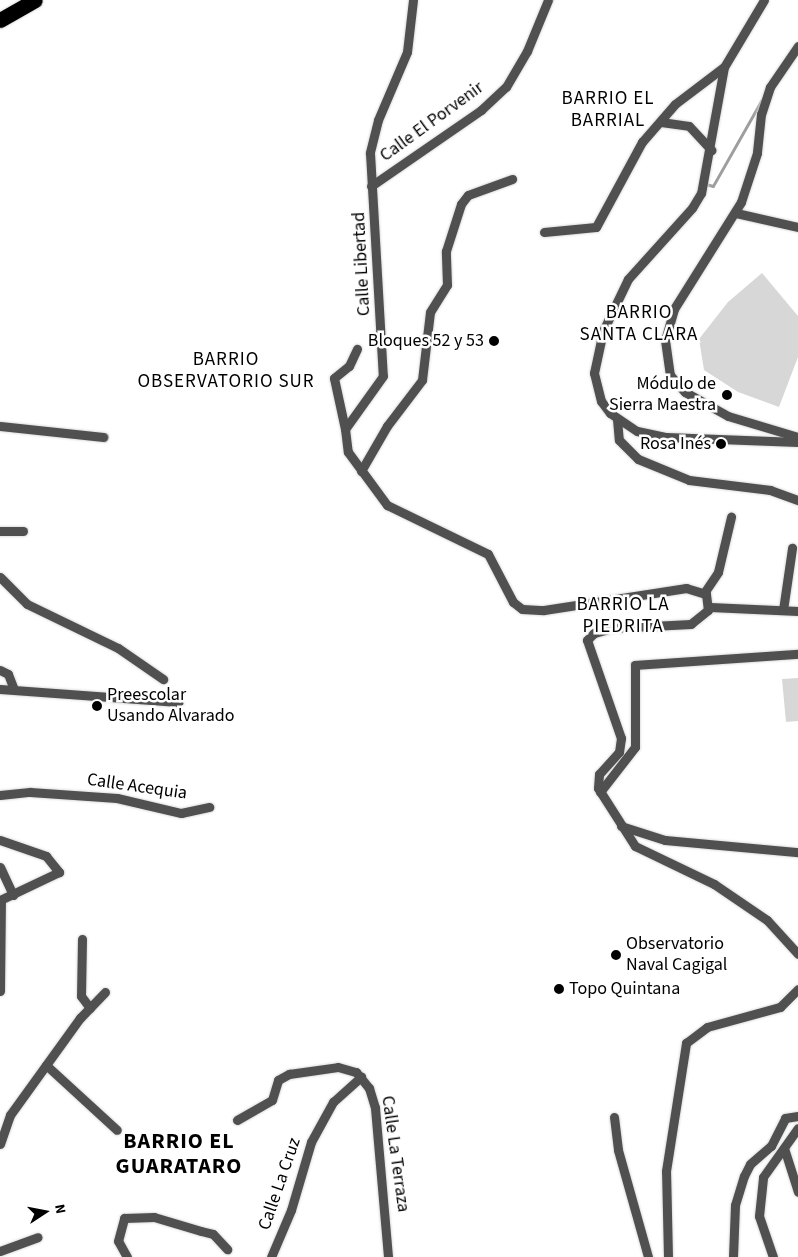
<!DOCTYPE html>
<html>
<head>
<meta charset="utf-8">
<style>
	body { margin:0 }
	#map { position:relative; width:798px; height:1257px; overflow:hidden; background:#fff; font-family:"Source Sans 3",sans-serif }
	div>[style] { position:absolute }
	.green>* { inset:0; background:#d7d7d7 }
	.stream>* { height:2.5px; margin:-1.25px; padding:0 1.25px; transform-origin:1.25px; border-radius:1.25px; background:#9e9e9e }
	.roads { filter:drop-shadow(0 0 1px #dbdbdb) drop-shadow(0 0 1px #dbdbdb) }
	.minor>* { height:9px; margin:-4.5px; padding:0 4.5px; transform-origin:4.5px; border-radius:4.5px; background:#505050 }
	.motorway>* { height:15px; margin:-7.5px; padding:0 7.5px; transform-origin:7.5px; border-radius:7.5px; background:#000 }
	.dots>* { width:14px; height:14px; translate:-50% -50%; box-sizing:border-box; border:2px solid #fff; border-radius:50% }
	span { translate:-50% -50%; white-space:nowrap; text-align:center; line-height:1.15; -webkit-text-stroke:5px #fff; paint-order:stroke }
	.street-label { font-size:18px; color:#000 }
	.poi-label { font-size:18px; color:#000 }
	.right { translate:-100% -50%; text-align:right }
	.left { translate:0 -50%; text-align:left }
	.neighbourhood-label { font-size:19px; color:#000; letter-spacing:1px }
	.district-label { font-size:22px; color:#000; font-weight:700; letter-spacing:1px }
	.north { position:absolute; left:20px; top:1187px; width:50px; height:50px; -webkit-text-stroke:4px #fff; paint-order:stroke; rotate:79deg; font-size:14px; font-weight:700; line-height:20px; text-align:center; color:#000 }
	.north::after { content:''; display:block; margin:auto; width:18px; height:22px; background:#000; clip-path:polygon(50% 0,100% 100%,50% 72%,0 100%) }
</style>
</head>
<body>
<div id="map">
	<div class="green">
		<div style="clip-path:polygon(762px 273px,798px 316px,798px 357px,779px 407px,738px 392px,704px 370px,699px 339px,728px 302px)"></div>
		<div style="clip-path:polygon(798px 678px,798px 721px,786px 722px,782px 679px)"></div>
	</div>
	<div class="stream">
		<div style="left:706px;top:184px;width:7px;rotate:16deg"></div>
		<div style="left:713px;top:186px;width:98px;rotate:-60.5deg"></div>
	</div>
	<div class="roads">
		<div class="minor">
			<div style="left:413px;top:0;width:52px;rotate:96.6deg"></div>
			<div style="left:407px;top:52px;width:74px;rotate:113.1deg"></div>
			<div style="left:378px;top:120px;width:34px;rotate:104deg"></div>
			<div style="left:370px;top:153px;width:223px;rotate:86.7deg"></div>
			<div style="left:383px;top:376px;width:65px;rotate:125.6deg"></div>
			<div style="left:345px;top:429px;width:23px;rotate:83deg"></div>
			<div style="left:348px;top:452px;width:66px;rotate:53.7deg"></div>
			<div style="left:387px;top:505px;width:112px;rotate:25.9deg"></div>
			<div style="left:488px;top:554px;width:54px;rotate:62.5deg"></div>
			<div style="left:513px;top:602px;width:11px;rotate:38deg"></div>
			<div style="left:522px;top:609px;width:22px;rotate:3deg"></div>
			<div style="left:544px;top:610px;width:144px;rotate:-8.8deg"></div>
			<div style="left:686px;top:588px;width:21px;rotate:17deg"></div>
			<div style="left:706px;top:594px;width:16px;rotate:83deg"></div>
			<div style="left:708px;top:610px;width:22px;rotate:141deg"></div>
			<div style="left:691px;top:624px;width:79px;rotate:177.1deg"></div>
			<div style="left:612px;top:628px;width:19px;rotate:164deg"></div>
			<div style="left:594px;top:633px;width:10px;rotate:135deg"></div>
			<div style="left:587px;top:640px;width:104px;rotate:70.9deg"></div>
			<div style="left:621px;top:738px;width:14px;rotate:98deg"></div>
			<div style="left:619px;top:752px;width:30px;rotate:132deg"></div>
			<div style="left:599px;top:774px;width:14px;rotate:94deg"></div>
			<div style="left:598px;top:788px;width:69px;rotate:57.5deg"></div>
			<div style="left:635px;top:846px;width:88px;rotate:25.7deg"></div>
			<div style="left:714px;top:884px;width:64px;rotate:34.2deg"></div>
			<div style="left:767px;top:920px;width:46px;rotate:47.6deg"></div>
			<div style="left:764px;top:0;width:78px;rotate:120.8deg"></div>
			<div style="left:724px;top:67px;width:128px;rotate:100.3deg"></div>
			<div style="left:701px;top:193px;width:17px;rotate:121deg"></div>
			<div style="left:692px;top:208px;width:96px;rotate:132deg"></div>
			<div style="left:628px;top:279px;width:58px;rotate:115.7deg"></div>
			<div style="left:603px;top:331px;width:43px;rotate:102.1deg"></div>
			<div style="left:594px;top:373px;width:29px;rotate:76deg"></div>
			<div style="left:601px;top:401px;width:15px;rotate:53deg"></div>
			<div style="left:610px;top:413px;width:32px;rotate:34deg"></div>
			<div style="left:637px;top:431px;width:30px;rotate:12deg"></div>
			<div style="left:666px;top:437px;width:132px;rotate:2.2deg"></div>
			<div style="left:798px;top:46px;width:50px;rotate:124.3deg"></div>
			<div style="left:770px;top:87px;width:28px;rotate:108deg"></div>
			<div style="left:761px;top:114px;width:39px;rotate:96deg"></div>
			<div style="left:757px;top:153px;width:52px;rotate:108.1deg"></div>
			<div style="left:741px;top:202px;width:126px;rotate:122.1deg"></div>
			<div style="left:674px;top:309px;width:32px;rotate:106deg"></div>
			<div style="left:665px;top:340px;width:35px;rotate:82deg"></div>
			<div style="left:670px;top:375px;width:23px;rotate:49deg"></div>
			<div style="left:685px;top:392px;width:49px;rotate:29.2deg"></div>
			<div style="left:728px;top:416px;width:73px;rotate:16.7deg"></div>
			<div style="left:661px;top:122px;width:28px;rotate:8deg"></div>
			<div style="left:689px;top:126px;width:33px;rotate:47deg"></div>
			<div style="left:371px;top:186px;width:134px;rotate:-34.6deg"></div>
			<div style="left:481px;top:110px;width:34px;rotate:-43deg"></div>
			<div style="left:506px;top:87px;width:42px;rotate:-59.7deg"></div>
			<div style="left:527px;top:51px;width:55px;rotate:-67.6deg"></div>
			<div style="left:736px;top:213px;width:64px;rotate:12.7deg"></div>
			<div style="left:544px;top:232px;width:52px;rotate:-5.5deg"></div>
			<div style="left:596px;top:227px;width:97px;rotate:-61.6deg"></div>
			<div style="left:642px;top:142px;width:50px;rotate:-49deg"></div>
			<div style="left:675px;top:104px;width:61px;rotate:-37.1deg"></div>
			<div style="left:617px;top:419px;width:21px;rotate:85deg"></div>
			<div style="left:619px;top:440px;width:27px;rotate:45deg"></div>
			<div style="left:638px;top:459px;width:55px;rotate:22.4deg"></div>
			<div style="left:689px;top:480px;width:82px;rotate:7deg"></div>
			<div style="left:770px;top:490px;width:30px;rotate:20deg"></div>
			<div style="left:0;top:426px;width:104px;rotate:6.1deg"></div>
			<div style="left:345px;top:429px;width:52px;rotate:-102.2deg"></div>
			<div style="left:334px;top:378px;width:19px;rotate:-39deg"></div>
			<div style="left:349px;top:366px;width:19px;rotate:-65deg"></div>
			<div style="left:361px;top:471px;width:52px;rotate:-60deg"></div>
			<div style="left:387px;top:426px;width:58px;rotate:-52.7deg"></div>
			<div style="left:422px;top:380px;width:68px;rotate:-83.3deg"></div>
			<div style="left:430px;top:312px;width:32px;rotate:-58deg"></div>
			<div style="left:447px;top:285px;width:34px;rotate:-92deg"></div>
			<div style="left:446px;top:251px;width:49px;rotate:-72.3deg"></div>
			<div style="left:461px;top:204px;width:11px;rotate:-52deg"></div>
			<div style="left:468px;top:195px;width:47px;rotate:-20deg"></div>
			<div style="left:0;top:531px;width:23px"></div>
			<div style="left:0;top:577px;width:38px;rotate:45deg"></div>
			<div style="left:27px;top:604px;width:101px;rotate:25.8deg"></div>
			<div style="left:118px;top:648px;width:55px;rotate:34.6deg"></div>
			<div style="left:704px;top:593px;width:25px;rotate:-56deg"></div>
			<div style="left:718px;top:572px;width:57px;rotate:-76.7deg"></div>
			<div style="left:710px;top:607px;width:88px;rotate:2.6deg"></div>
			<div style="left:783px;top:610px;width:63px;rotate:-81.7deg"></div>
			<div style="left:0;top:670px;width:9px;rotate:27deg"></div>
			<div style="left:8px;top:674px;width:14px;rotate:69deg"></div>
			<div style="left:0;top:689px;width:179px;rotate:4.2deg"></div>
			<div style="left:600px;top:792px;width:57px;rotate:-52.1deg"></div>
			<div style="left:635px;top:747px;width:82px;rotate:-90deg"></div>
			<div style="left:635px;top:665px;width:163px;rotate:-3.9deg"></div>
			<div style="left:0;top:795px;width:30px;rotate:-6deg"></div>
			<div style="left:30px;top:792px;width:87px;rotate:3.9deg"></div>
			<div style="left:117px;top:798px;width:66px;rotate:13.2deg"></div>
			<div style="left:181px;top:813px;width:29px;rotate:-12deg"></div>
			<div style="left:621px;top:826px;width:46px;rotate:17.7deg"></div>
			<div style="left:665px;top:840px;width:134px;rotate:5.2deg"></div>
			<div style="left:0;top:840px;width:49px;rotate:19.2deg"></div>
			<div style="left:46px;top:856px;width:21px;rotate:51deg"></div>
			<div style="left:59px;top:872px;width:65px;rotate:154.6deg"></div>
			<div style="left:0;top:867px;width:31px;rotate:65deg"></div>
			<div style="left:82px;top:939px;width:57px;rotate:91deg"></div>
			<div style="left:81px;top:996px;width:15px;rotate:53deg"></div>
			<div style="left:0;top:991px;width:91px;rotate:-89.4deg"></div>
			<div style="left:46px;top:1065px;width:96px;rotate:42.5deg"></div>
			<div style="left:614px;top:1117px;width:33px;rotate:83deg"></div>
			<div style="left:618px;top:1150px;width:111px;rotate:74.3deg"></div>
			<div style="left:237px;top:1120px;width:40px;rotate:-29.7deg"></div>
			<div style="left:272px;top:1100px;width:21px;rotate:-73deg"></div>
			<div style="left:278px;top:1080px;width:13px;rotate:-29deg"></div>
			<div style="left:289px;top:1074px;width:49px;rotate:-8.1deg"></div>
			<div style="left:338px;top:1067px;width:19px;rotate:16deg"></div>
			<div style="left:356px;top:1072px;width:21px;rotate:51deg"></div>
			<div style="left:369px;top:1088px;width:21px;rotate:73deg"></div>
			<div style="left:375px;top:1108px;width:150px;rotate:85deg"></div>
			<div style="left:0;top:1144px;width:31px;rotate:-71deg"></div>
			<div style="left:10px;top:1115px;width:120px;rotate:-54.2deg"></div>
			<div style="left:80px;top:1018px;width:36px;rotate:-46deg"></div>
			<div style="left:784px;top:1148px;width:46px;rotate:72.3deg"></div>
			<div style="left:0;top:1251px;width:40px;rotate:-20.2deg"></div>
			<div style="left:127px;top:1257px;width:18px;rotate:-119deg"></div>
			<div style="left:118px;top:1241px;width:24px;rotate:-75deg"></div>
			<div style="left:124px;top:1218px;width:30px;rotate:-2deg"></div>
			<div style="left:154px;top:1217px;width:49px;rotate:16.6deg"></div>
			<div style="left:201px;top:1231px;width:12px;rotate:14deg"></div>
			<div style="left:213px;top:1234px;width:21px;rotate:47deg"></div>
			<div style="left:271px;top:1257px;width:51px;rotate:-66.9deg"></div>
			<div style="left:291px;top:1210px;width:71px;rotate:-73.6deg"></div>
			<div style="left:311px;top:1142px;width:46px;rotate:-61.2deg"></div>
			<div style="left:333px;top:1102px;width:38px;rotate:-42deg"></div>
			<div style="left:668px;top:1257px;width:86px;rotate:-91.3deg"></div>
			<div style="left:666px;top:1171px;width:130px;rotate:-81.1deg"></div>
			<div style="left:686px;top:1043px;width:26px;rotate:-37deg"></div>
			<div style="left:707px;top:1027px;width:76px;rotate:-15.3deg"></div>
			<div style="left:780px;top:1007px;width:25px;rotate:-45deg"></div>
			<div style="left:733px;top:1257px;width:52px;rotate:-87.8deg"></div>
			<div style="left:735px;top:1205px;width:30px;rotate:-73deg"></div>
			<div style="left:744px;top:1176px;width:13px;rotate:-63deg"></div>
			<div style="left:750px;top:1164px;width:28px;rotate:-41deg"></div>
			<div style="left:771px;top:1146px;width:31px;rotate:-63deg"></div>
			<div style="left:785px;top:1118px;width:13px;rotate:-9deg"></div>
			<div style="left:773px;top:1257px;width:43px;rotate:-108.9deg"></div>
			<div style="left:759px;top:1216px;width:39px;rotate:-84deg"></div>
			<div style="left:763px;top:1177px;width:60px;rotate:-54.5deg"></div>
		</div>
		<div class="motorway">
			<div style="left:0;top:20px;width:40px;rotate:-29.7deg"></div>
		</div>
	</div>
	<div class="dots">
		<div style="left:494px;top:341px;background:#000"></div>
		<div style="left:727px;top:395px;background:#000"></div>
		<div style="left:721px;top:444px;background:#000"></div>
		<div style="left:97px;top:706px;background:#000"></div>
		<div style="left:616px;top:955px;background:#000"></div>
		<div style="left:559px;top:989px;background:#000"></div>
	</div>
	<div class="street-label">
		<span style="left:432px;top:122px;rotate:-36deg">Calle El Porvenir</span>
		<span style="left:362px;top:264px;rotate:-93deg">Calle Libertad</span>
		<span style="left:137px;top:787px;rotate:8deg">Calle Acequia</span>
		<span style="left:395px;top:1154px;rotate:82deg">Calle La Terraza</span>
		<span style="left:280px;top:1184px;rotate:-71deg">Calle La Cruz</span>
	</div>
	<div class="poi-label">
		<span class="right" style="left:484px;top:341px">Bloques 52 y 53</span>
		<span class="right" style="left:716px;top:395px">Módulo de<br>Sierra Maestra</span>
		<span class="right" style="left:711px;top:444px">Rosa Inés</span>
		<span class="left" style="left:107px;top:706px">Preescolar<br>Usando Alvarado</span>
		<span class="left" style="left:626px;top:955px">Observatorio<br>Naval Cagigal</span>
		<span class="left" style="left:569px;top:989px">Topo Quintana</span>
	</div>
	<div class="neighbourhood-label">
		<span style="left:608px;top:110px">BARRIO EL<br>BARRIAL</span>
		<span style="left:639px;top:324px">BARRIO<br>SANTA CLARA</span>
		<span style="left:226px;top:371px">BARRIO<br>OBSERVATORIO SUR</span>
		<span style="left:623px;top:616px">BARRIO LA<br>PIEDRITA</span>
	</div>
	<div class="district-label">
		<span style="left:179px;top:1154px">BARRIO EL<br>GUARATARO</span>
	</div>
	<div class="north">N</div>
</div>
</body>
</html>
